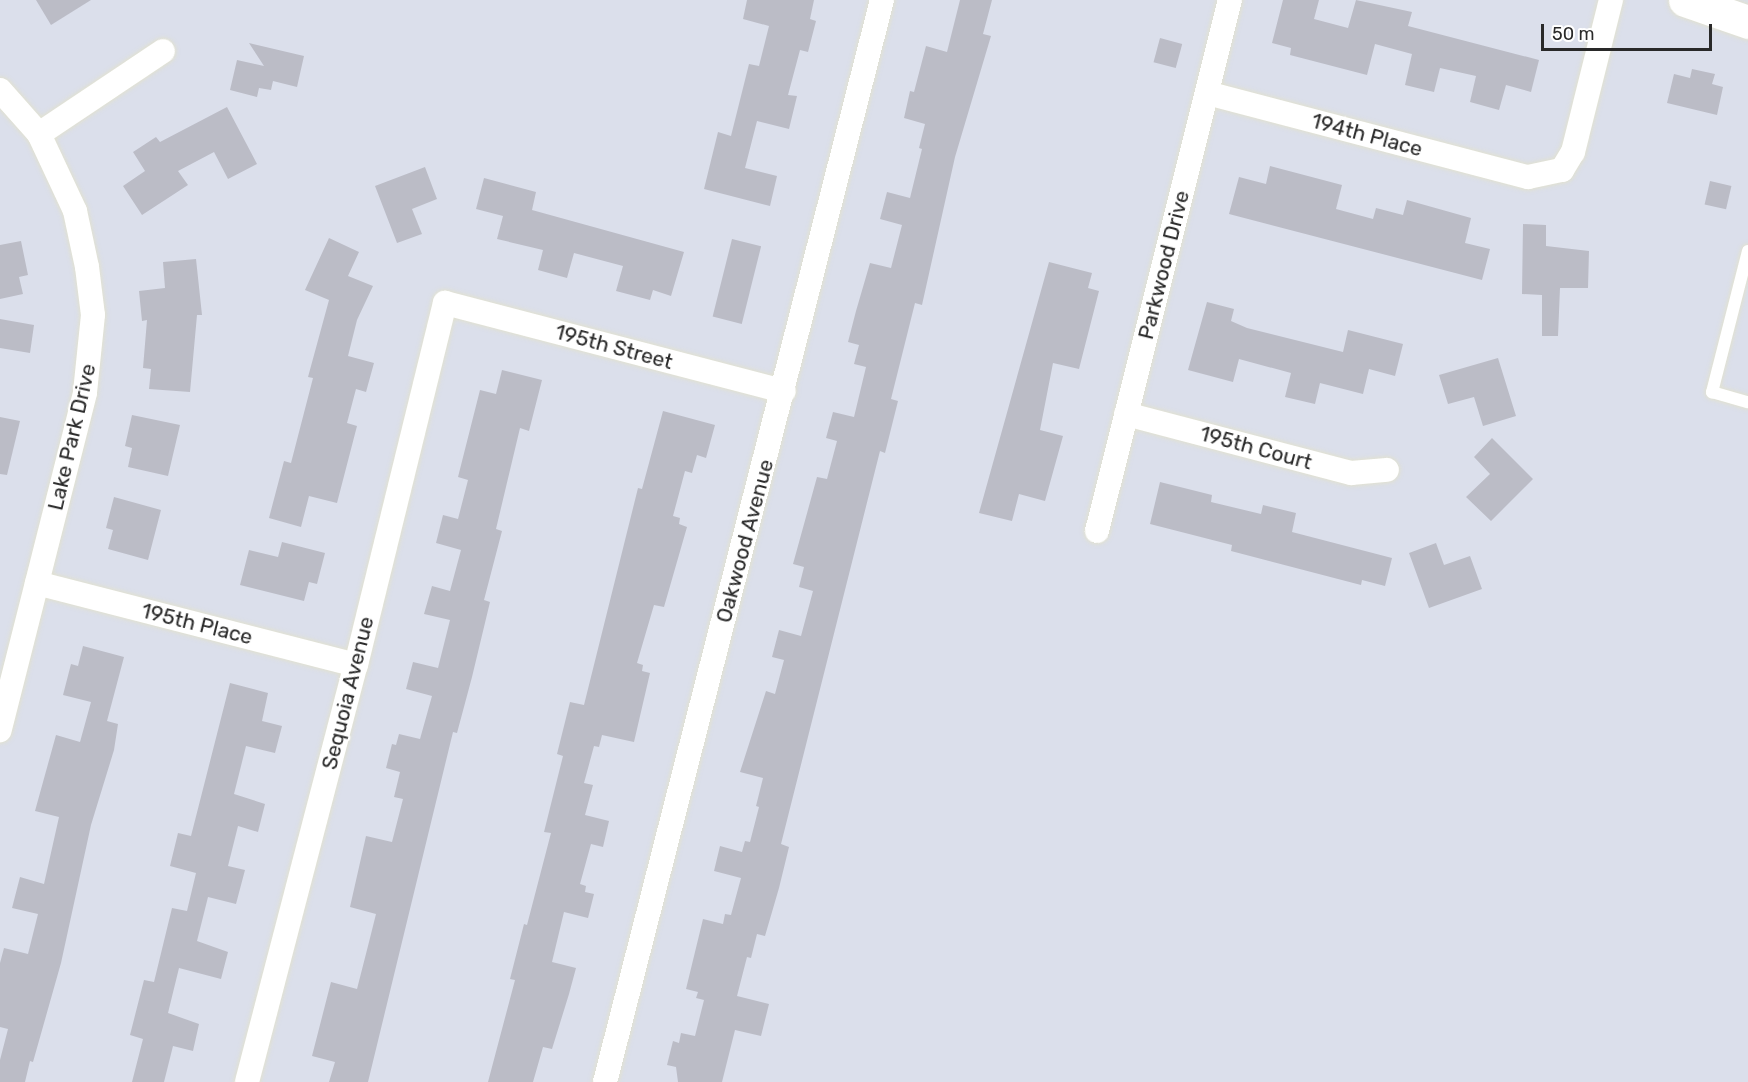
<!DOCTYPE html>
<html>
<head>
<meta charset="utf-8">
<style>
	body { margin:0 }
	#map { position:relative; width:1748px; height:1082px; overflow:hidden; background:#dbdfeb; font-family:Rubik,sans-serif }
	div>[style] { position:absolute }
	.building>* { inset:0; background:#bbbcc6; transform-origin:0 0 }
	.roads { filter:drop-shadow(0 0 2px #e1e1d1) drop-shadow(0 0 2px #e1e1d1) }
	.service>* { height:12px; margin:-6px; padding:0 6px; transform-origin:6px; border-radius:6px; background:#fff }
	.minor>* { height:24px; margin:-12px; padding:0 12px; transform-origin:12px; border-radius:12px; background:#fff }
	.secondary>* { height:33px; margin:-16.5px; padding:0 16.5px; transform-origin:16.5px; border-radius:16.5px; background:#fff }
	span { translate:-50% -50%; white-space:nowrap; text-align:center; line-height:1.15; -webkit-text-stroke:4.5px #fff; paint-order:stroke }
	.street-label { font-size:21px; color:#292929 }
	.scale { position:absolute; left:1541px; top:24px; width:171px; height:27px; box-sizing:border-box; border:3px solid #292929; border-top:0; padding-left:8px; font-size:18px; line-height:21px; white-space:nowrap; color:#292929; -webkit-text-stroke:4px #fff; paint-order:stroke }
</style>
</head>
<body>
<div id="map">
	<div class="building">
		<div style="clip-path:polygon(36px 0,91px 0,51px 25px)"></div>
		<div style="clip-path:polygon(747px 0,814px 0,810px 19px,816px 21px,808px 52px,800px 50px,788px 95px,797px 96px,789px 129px,757px 121px,745px 168px,777px 176px,770px 206px,704px 189px,718px 132px,731px 136px,749px 64px,759px 66px,769px 26px,743px 19px)"></div>
		<div style="clip-path:polygon(960px 0,992px 0,983px 34px,991px 36px,955px 157px,922px 305px,915px 303px,891px 399px,898px 401px,885px 453px,880px 451px,781px 844px,789px 847px,779px 888px,765px 936px,757px 934px,751px 958px,747px 957px,737px 996px,769px 1004px,761px 1036px,735px 1030px,722px 1082px,678px 1082px,676px 1067px,667px 1065px,673px 1041px,679px 1043px,681px 1033px,695px 1036px,704px 1000px,696px 998px,698px 992px,686px 989px,703px 919px,723px 924px,725px 914px,731px 915px,741px 878px,714px 871px,720px 846px,742px 852px,745px 841px,750px 842px,759px 807px,756px 806px,763px 778px,740px 772px,766px 691px,775px 694px,784px 660px,772px 657px,779px 630px,801px 636px,813px 591px,799px 587px,804px 567px,793px 564px,817px 477px,827px 479px,837px 441px,826px 438px,833px 412px,854px 417px,866px 367px,854px 364px,859px 345px,848px 342px,856px 311px,870px 263px,891px 268px,902px 225px,880px 219px,887px 192px,910px 198px,922px 149px,919px 148px,925px 124px,904px 118px,910px 91px,914px 92px,926px 46px,947px 52px)"></div>
		<div style="clip-path:polygon(1283px 0,1319px 0,1314px 19px,1348px 28px,1356px 0,1412px 12px,1408px 26px,1539px 60px,1531px 92px,1506px 85px,1499px 110px,1470px 102px,1476px 76px,1440px 68px,1434px 92px,1405px 85px,1412px 54px,1375px 44px,1367px 75px,1290px 55px,1291px 48px,1272px 43px)"></div>
		<div style="left:1160px;top:38px;width:23px;height:25px;rotate:15deg"></div>
		<div style="clip-path:polygon(249px 43px,304px 56px,297px 87px,273px 81px,271px 90px,259px 88px,257px 97px,230px 90px,237px 60px,264px 66px)"></div>
		<div style="clip-path:polygon(1692px 69px,1715px 74px,1712px 84px,1723px 87px,1717px 115px,1667px 103px,1674px 74px,1690px 78px)"></div>
		<div style="clip-path:polygon(227px 107px,257px 164px,228px 179px,214px 152px,178px 171px,188px 185px,142px 215px,123px 186px,145px 171px,133px 152px,156px 137px,160px 142px)"></div>
		<div style="clip-path:polygon(1270px 166px,1342px 185px,1336px 209px,1373px 219px,1376px 208px,1403px 215px,1407px 200px,1471px 218px,1465px 243px,1490px 249px,1482px 280px,1229px 214px,1239px 177px,1266px 184px)"></div>
		<div style="clip-path:polygon(425px 167px,437px 199px,412px 209px,422px 234px,397px 243px,375px 186px)"></div>
		<div style="clip-path:polygon(484px 178px,536px 192px,532px 210px,684px 252px,671px 296px,653px 290px,650px 300px,616px 291px,623px 266px,574px 253px,567px 278px,538px 270px,543px 250px,497px 239px,503px 216px,476px 209px)"></div>
		<div style="left:1710px;top:181px;width:22px;height:24px;rotate:13deg"></div>
		<div style="clip-path:polygon(1523px 224px,1546px 225px,1546px 246px,1589px 251px,1588px 288px,1560px 288px,1558px 336px,1542px 336px,1542px 295px,1522px 294px)"></div>
		<div style="clip-path:polygon(329px 238px,359px 252px,348px 276px,373px 286px,357px 320px,348px 356px,374px 363px,366px 392px,356px 389px,347px 423px,357px 426px,337px 503px,309px 496px,301px 527px,269px 518px,284px 461px,291px 463px,313px 378px,308px 377px,329px 300px,305px 290px)"></div>
		<div style="left:732px;top:239px;width:30px;height:80px;rotate:14deg"></div>
		<div style="clip-path:polygon(21px 241px,28px 275px,19px 277px,23px 294px,0 299px,0 245px)"></div>
		<div style="clip-path:polygon(196px 259px,202px 315px,197px 315px,190px 392px,149px 389px,151px 369px,143px 368px,147px 320px,142px 321px,139px 291px,165px 288px,163px 262px)"></div>
		<div style="clip-path:polygon(1049px 262px,1092px 273px,1088px 288px,1099px 291px,1079px 369px,1053px 363px,1040px 430px,1063px 436px,1045px 501px,1019px 494px,1012px 521px,979px 513px)"></div>
		<div style="clip-path:polygon(1207px 302px,1234px 309px,1231px 321px,1247px 328px,1343px 352px,1348px 330px,1403px 344px,1395px 376px,1369px 369px,1363px 394px,1320px 383px,1315px 404px,1285px 397px,1291px 373px,1239px 359px,1233px 382px,1188px 370px)"></div>
		<div style="clip-path:polygon(0 319px,34px 325px,30px 353px,0 348px)"></div>
		<div style="clip-path:polygon(1498px 358px,1516px 416px,1483px 426px,1474px 397px,1448px 404px,1439px 375px)"></div>
		<div style="clip-path:polygon(502px 370px,542px 380px,529px 431px,520px 428px,496px 529px,502px 531px,484px 600px,490px 602px,472px 677px,457px 733px,453px 732px,368px 1082px,329px 1082px,335px 1062px,312px 1056px,331px 982px,357px 989px,369px 942px,376px 914px,350px 907px,366px 836px,392px 842px,403px 799px,394px 797px,400px 772px,386px 768px,392px 744px,396px 745px,399px 734px,420px 739px,432px 696px,406px 689px,413px 662px,438px 668px,450px 620px,424px 614px,432px 586px,450px 591px,461px 550px,436px 543px,443px 515px,458px 519px,468px 480px,458px 477px,480px 390px,496px 394px)"></div>
		<div style="clip-path:polygon(663px 411px,715px 425px,706px 458px,697px 455px,692px 473px,685px 471px,673px 516px,680px 518px,679px 524px,687px 527px,664px 607px,654px 605px,637px 663px,643px 665px,642px 671px,650px 673px,634px 742px,602px 735px,599px 747px,594px 746px,584px 783px,593px 785px,585px 815px,609px 821px,603px 847px,591px 844px,580px 884px,586px 886px,585px 892px,594px 894px,588px 918px,564px 912px,552px 962px,576px 968px,569px 994px,552px 1049px,543px 1047px,533px 1082px,488px 1082px,515px 980px,510px 979px,524px 924px,527px 925px,551px 833px,544px 832px,563px 756px,557px 754px,570px 702px,584px 705px,638px 488px,642px 489px)"></div>
		<div style="clip-path:polygon(132px 415px,180px 425px,168px 476px,128px 467px,132px 448px,125px 446px)"></div>
		<div style="clip-path:polygon(0 417px,20px 421px,7px 475px,0 474px)"></div>
		<div style="clip-path:polygon(1492px 438px,1533px 479px,1491px 521px,1466px 497px,1490px 474px,1474px 457px)"></div>
		<div style="clip-path:polygon(1160px 482px,1212px 495px,1211px 502px,1261px 514px,1263px 505px,1296px 513px,1292px 532px,1392px 558px,1385px 586px,1362px 580px,1361px 585px,1231px 551px,1232px 545px,1150px 524px)"></div>
		<div style="clip-path:polygon(114px 497px,161px 510px,148px 560px,108px 549px,113px 530px,106px 528px)"></div>
		<div style="clip-path:polygon(282px 542px,325px 553px,317px 584px,309px 582px,304px 601px,240px 585px,249px 550px,278px 557px)"></div>
		<div style="clip-path:polygon(1436px 543px,1444px 565px,1470px 556px,1482px 589px,1429px 608px,1409px 553px)"></div>
		<div style="clip-path:polygon(83px 646px,124px 657px,107px 721px,118px 724px,114px 750px,91px 825px,61px 963px,33px 1062px,30px 1061px,25px 1082px,0 1082px,0 1060px,8px 1029px,0 1027px,0 963px,4px 948px,28px 954px,38px 914px,12px 908px,20px 877px,44px 884px,59px 817px,35px 811px,56px 735px,80px 742px,91px 702px,63px 695px,71px 664px,78px 666px)"></div>
		<div style="clip-path:polygon(230px 683px,268px 693px,262px 721px,282px 726px,275px 753px,246px 746px,234px 794px,265px 804px,258px 832px,238px 826px,228px 866px,245px 870px,236px 904px,208px 897px,197px 941px,228px 952px,221px 979px,179px 968px,168px 1013px,199px 1024px,193px 1051px,173px 1046px,164px 1082px,132px 1082px,143px 1039px,130px 1035px,144px 980px,154px 982px,172px 908px,187px 911px,196px 873px,170px 866px,178px 833px,191px 836px)"></div>
	</div>
	<div class="roads">
		<div class="service">
			<div style="left:1748px;top:251px;width:146px;rotate:104.3deg"></div>
			<div style="left:1712px;top:392px;width:37px;rotate:16deg"></div>
		</div>
		<div class="minor">
			<div style="left:0;top:90px;width:59px;rotate:48.4deg"></div>
			<div style="left:39px;top:134px;width:85px;rotate:64.9deg"></div>
			<div style="left:75px;top:211px;width:57px;rotate:77.9deg"></div>
			<div style="left:87px;top:267px;width:48px;rotate:82.9deg"></div>
			<div style="left:93px;top:315px;width:78px;rotate:95.9deg"></div>
			<div style="left:85px;top:393px;width:348px;rotate:104.2deg"></div>
			<div style="left:1207px;top:93px;width:332px;rotate:14.7deg"></div>
			<div style="left:1528px;top:177px;width:35px;rotate:-12deg"></div>
			<div style="left:1562px;top:170px;width:21px;rotate:-59deg"></div>
			<div style="left:1573px;top:152px;width:157px;rotate:-76deg"></div>
			<div style="left:39px;top:134px;width:149px;rotate:-33.8deg"></div>
			<div style="left:1126px;top:414px;width:233px;rotate:14.7deg"></div>
			<div style="left:1351px;top:473px;width:36px;rotate:-5deg"></div>
			<div style="left:1097px;top:531px;width:547px;rotate:-75.94deg"></div>
			<div style="left:37px;top:583px;width:329px;rotate:14.4deg"></div>
			<div style="left:247px;top:1082px;width:431px;rotate:-75.4deg"></div>
			<div style="left:356px;top:665px;width:373px;rotate:-76.2deg"></div>
			<div style="left:445px;top:303px;width:350px;rotate:14.6deg"></div>
			<div style="left:605px;top:1082px;width:1117px;rotate:-75.64deg"></div>
		</div>
		<div class="secondary">
			<div style="left:1685px;top:0;width:67px;rotate:19.2deg"></div>
		</div>
	</div>
	<div class="street-label">
		<span style="left:1367px;top:135px;rotate:15deg">194th Place</span>
		<span style="left:1164px;top:265px;rotate:-76deg">Parkwood Drive</span>
		<span style="left:614px;top:347px;rotate:15deg">195th Street</span>
		<span style="left:72px;top:437px;rotate:-77deg">Lake Park Drive</span>
		<span style="left:1256px;top:448px;rotate:15deg">195th Court</span>
		<span style="left:745px;top:541px;rotate:-75deg">Oakwood Avenue</span>
		<span style="left:197px;top:624px;rotate:14deg">195th Place</span>
		<span style="left:348px;top:693px;rotate:-76deg">Sequoia Avenue</span>
	</div>
	<div class="scale">50 m</div>
</div>
</body>
</html>
